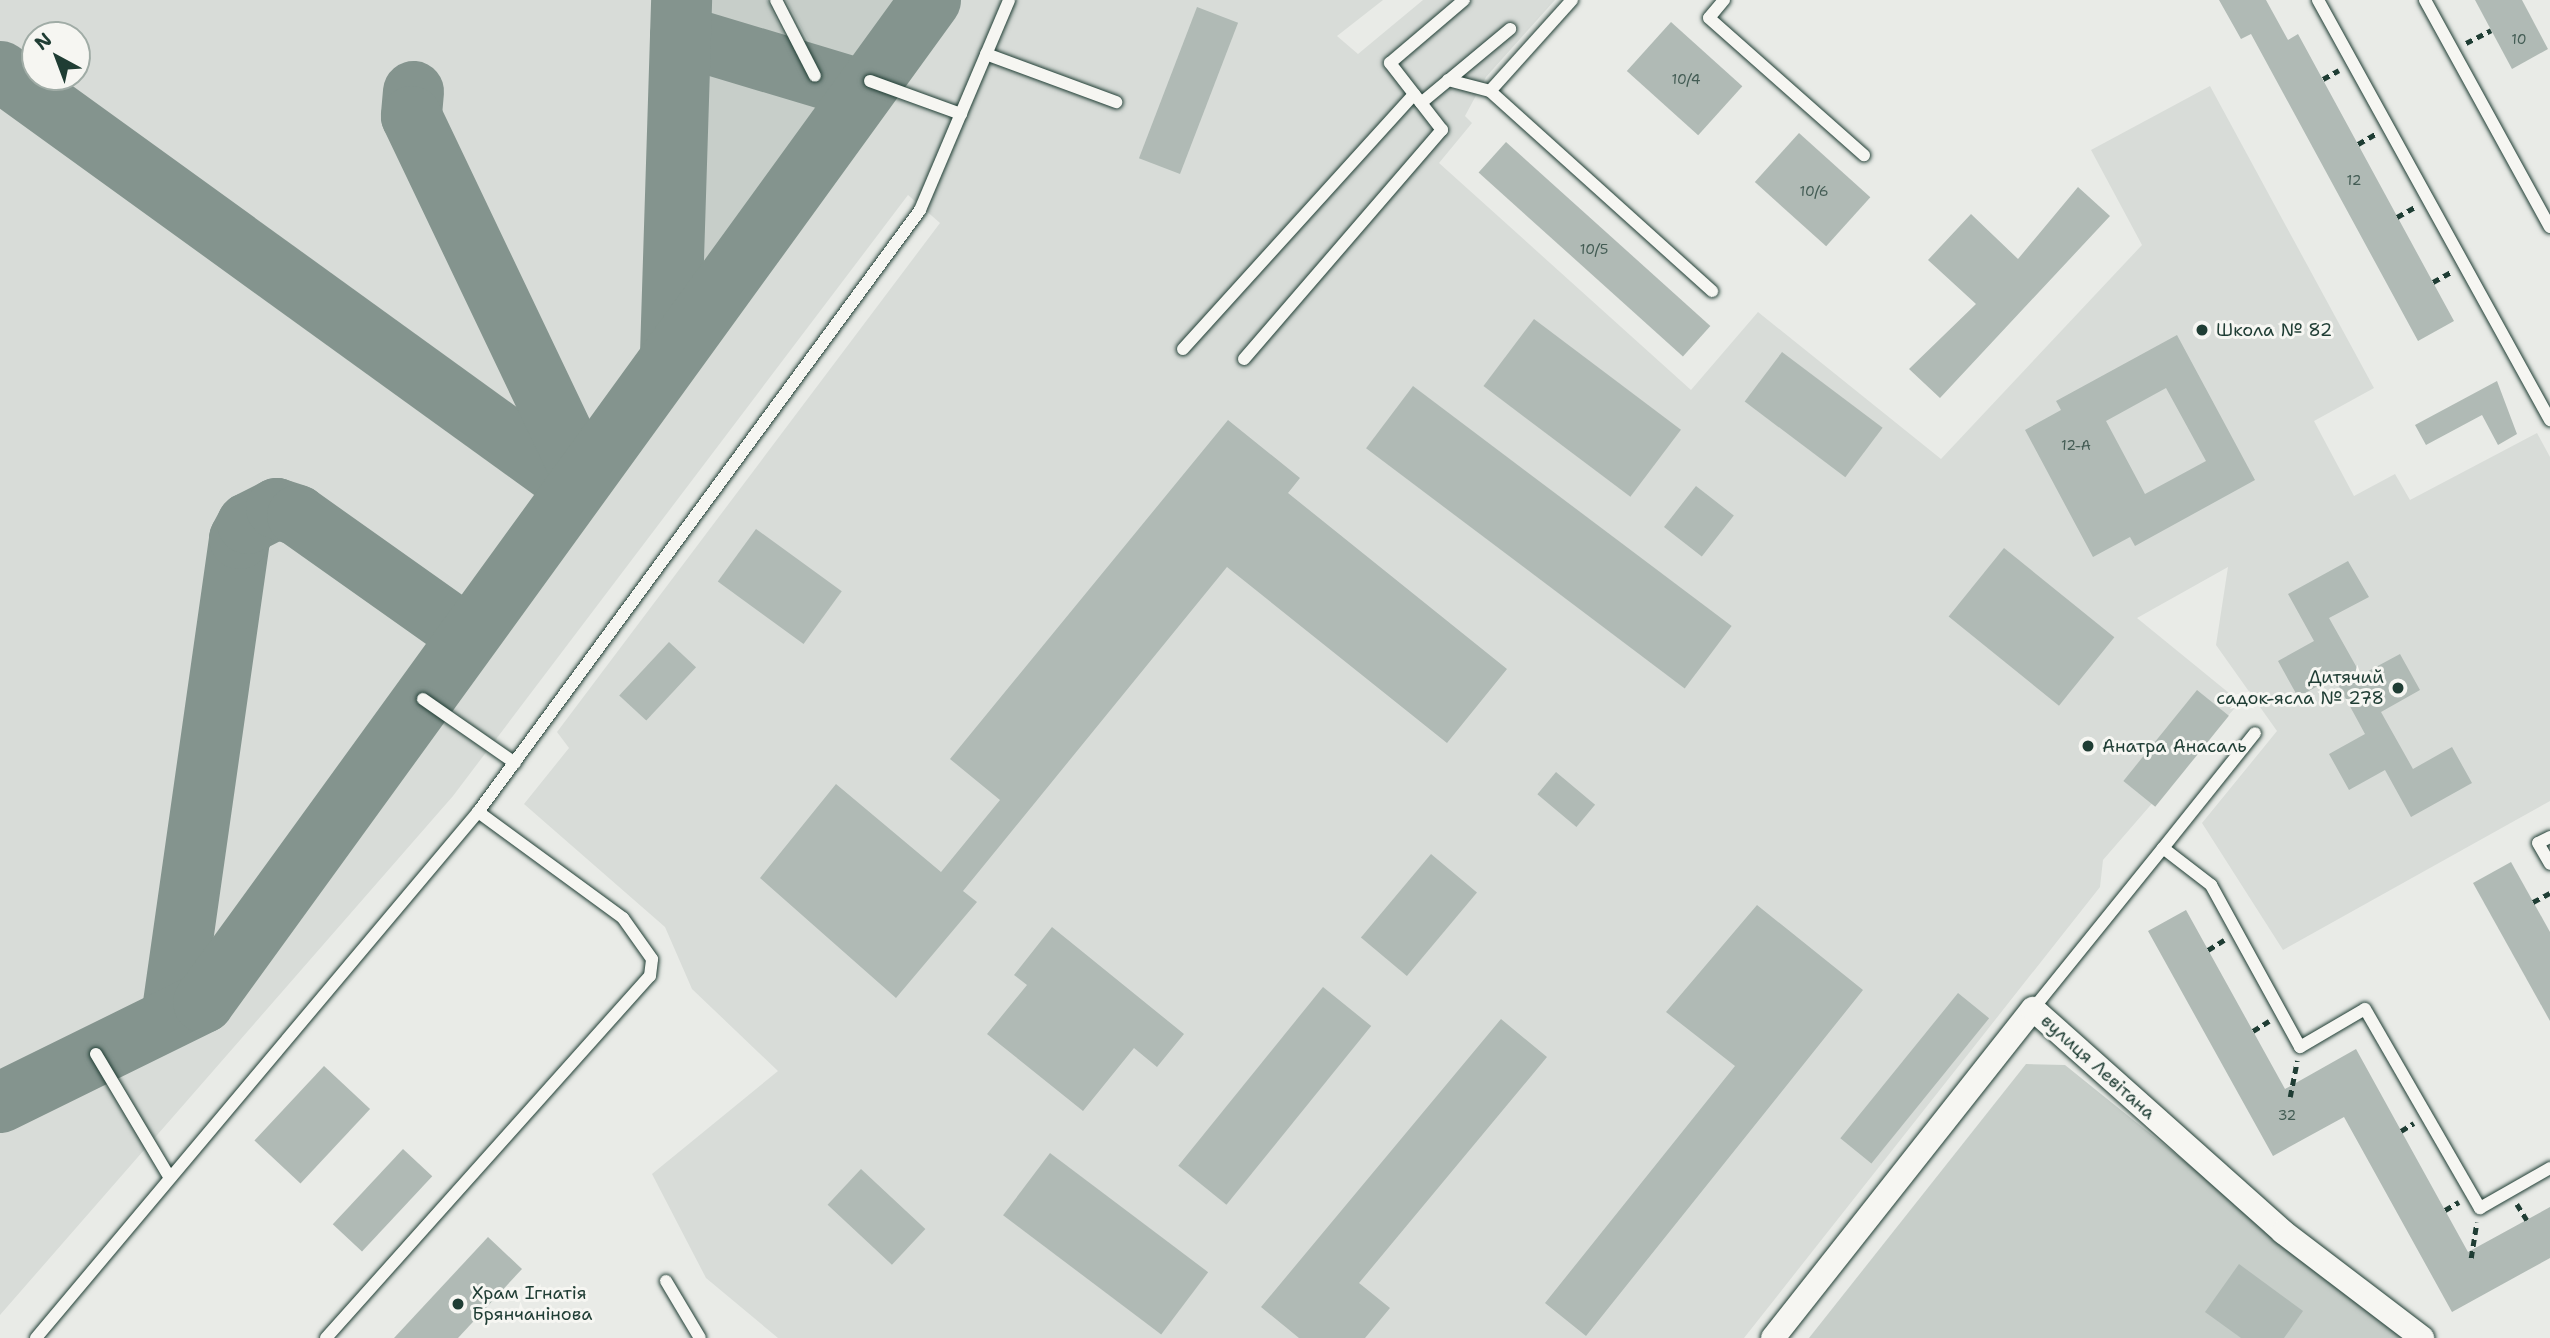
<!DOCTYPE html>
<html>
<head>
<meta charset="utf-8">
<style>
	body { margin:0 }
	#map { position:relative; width:2550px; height:1338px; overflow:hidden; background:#e9ebe7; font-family:"Shantell Sans",sans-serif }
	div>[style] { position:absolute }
	.built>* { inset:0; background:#d8dcd8 }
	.green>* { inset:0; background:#c7cec9 }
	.taxiway>* { height:61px; margin:-30.5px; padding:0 30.5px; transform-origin:30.5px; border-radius:30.5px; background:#84948e }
	.building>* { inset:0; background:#b0bab5; transform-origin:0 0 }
	.path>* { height:4.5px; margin-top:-2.25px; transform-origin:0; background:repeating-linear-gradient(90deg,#1f3d34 0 7px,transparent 0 12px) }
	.roads { filter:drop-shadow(0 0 2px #1f3d34) drop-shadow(0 0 2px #1f3d34) }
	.lane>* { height:12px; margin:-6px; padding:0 6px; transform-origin:6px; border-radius:6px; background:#f6f6f2 }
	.street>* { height:24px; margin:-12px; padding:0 12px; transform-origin:12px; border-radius:12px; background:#f6f6f2 }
	.dots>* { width:19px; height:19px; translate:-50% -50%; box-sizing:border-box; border:4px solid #f6f6f2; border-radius:50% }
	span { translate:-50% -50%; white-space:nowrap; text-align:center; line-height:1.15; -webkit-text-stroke:6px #f6f6f2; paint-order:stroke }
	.number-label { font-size:14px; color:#435c54 }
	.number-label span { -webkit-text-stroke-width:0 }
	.poi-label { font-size:18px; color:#1f3d34 }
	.left { translate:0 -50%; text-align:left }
	.right { translate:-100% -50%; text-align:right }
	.street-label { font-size:18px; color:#1f3d34 }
	.north { position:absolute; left:21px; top:21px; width:70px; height:70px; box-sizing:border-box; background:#f6f6f2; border:2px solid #a0aca6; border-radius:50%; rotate:319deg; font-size:19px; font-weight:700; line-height:28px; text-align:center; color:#1f3d34 }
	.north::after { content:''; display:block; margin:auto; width:24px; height:32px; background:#1f3d34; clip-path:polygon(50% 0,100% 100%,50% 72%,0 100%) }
</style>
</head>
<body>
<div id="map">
	<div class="built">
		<div style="clip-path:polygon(evenodd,0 0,1383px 0,1337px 36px,1358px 54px,1423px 0,1555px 0,1486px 77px,1465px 116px,1472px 123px,1439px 163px,1691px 390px,1758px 312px,1941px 459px,2142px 245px,2091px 150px,2210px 86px,2374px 388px,2314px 421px,2354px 496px,2395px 474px,2410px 500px,2537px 433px,2550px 457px,2550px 801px,2283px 950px,2202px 823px,2277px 731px,2216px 645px,2228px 567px,2137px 618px,2240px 702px,2103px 860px,2100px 887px,1744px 1338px,778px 1338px,706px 1278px,652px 1174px,778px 1071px,692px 989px,665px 927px,524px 804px,569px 748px,557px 732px,940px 223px,908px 195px,453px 796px,0 1315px,0 0,35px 35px,77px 35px,77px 77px,35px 77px,35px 35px)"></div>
	</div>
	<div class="green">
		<div style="clip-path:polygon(705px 0,767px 0,791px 50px,704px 24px)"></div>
		<div style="clip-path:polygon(786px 0,907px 0,858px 66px,815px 53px)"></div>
		<div style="clip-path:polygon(703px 61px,819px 97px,823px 106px,818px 121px,701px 279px,695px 275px)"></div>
		<div style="clip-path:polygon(2026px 1064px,2065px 1065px,2404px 1338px,1809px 1338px)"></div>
	</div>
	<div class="taxiway">
		<div style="left:680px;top:35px;width:191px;rotate:16.7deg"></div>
		<div style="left:0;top:71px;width:708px;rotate:35.87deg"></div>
		<div style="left:413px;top:91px;width:25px;rotate:95deg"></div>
		<div style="left:411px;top:116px;width:397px;rotate:64.5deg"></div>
		<div style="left:670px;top:354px;width:354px;rotate:-88.2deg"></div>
		<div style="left:171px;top:1017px;width:484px;rotate:-81.9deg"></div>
		<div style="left:239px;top:538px;width:17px;rotate:-62deg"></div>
		<div style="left:247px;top:523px;width:33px;rotate:-27deg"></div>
		<div style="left:276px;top:508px;width:22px;rotate:18deg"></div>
		<div style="left:297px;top:515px;width:209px;rotate:35.3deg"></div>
		<div style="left:0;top:1102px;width:226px;rotate:-26.2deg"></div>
		<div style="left:203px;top:1002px;width:1238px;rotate:-54.04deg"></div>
	</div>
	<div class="building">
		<div style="clip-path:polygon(2219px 0,2266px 0,2288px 40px,2298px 34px,2454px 321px,2418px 341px,2251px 34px,2241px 39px)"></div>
		<div style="clip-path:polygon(2475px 0,2522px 0,2548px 49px,2512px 69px)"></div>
		<div style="left:1197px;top:7px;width:44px;height:162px;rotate:21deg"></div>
		<div style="left:1671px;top:22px;width:96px;height:66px;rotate:42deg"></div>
		<div style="left:1799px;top:133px;width:96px;height:66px;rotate:42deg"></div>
		<div style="left:1506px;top:142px;width:275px;height:41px;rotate:42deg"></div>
		<div style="clip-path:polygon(2078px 187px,2110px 216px,1940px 398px,1909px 369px,1976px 304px,1928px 260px,1971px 214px,2018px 259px)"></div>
		<div style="left:1534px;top:319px;width:184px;height:84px;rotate:37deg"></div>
		<div style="clip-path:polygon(evenodd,2177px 335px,2255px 480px,2135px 546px,2130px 537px,2093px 557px,2025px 430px,2061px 410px,2056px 401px,2177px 335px,2166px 388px,2206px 461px,2145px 494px,2106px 421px,2166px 388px)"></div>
		<div style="left:1782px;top:352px;width:126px;height:62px;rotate:37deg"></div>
		<div style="clip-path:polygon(2497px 381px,2517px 434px,2498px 445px,2482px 415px,2426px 445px,2415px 425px)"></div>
		<div style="left:1413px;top:386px;width:399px;height:78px;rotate:37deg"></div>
		<div style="clip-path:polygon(1228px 420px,1300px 478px,1288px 493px,1507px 669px,1447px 743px,1227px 567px,963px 891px,977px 902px,896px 998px,760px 878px,836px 784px,941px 872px,1000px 800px,950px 759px)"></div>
		<div style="left:1696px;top:486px;width:48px;height:52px;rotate:38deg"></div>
		<div style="left:756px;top:529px;width:106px;height:65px;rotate:36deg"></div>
		<div style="left:2004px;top:548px;width:142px;height:88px;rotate:39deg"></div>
		<div style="clip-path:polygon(2348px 561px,2369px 597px,2329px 618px,2361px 675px,2400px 654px,2420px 690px,2381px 712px,2413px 769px,2452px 747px,2472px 783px,2411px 817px,2385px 770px,2349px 790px,2329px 754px,2365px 734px,2334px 677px,2298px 697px,2278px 661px,2314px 641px,2288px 594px)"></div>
		<div style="left:669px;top:642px;width:37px;height:73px;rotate:43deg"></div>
		<div style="left:2197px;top:690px;width:41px;height:117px;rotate:39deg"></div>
		<div style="left:1556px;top:772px;width:51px;height:29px;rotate:40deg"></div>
		<div style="left:1431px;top:854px;width:60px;height:109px;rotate:40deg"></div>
		<div style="clip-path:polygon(2511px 862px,2550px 932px,2550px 1021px,2473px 883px)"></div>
		<div style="clip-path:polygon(1757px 905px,1863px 990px,1586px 1336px,1545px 1303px,1735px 1066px,1666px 1012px)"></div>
		<div style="clip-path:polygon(2186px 910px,2285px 1089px,2356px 1049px,2468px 1252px,2550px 1207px,2550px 1258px,2452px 1312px,2344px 1117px,2273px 1156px,2148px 931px)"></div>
		<div style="clip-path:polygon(1052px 927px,1184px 1034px,1157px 1067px,1134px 1048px,1083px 1111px,987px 1034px,1027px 985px,1014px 975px)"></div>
		<div style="left:1323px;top:987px;width:62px;height:230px;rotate:39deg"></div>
		<div style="left:1958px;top:993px;width:40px;height:187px;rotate:39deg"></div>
		<div style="clip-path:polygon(1501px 1019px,1547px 1057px,1359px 1283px,1390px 1308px,1365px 1338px,1299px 1338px,1261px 1307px)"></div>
		<div style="left:324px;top:1066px;width:63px;height:102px;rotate:43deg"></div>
		<div style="left:403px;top:1149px;width:40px;height:103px;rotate:43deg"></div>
		<div style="left:1050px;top:1153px;width:198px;height:78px;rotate:37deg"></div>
		<div style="left:861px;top:1169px;width:88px;height:49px;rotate:43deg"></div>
		<div style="clip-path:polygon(488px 1237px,522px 1269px,458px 1338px,394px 1338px)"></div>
		<div style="clip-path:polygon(2239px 1264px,2303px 1311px,2284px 1338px,2241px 1338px,2205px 1312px)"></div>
	</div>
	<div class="path">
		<div style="left:2466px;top:43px;width:28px;rotate:-27deg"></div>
		<div style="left:2323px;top:79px;width:18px;rotate:-29deg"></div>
		<div style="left:2358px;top:144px;width:20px;rotate:-30deg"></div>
		<div style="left:2397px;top:217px;width:21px;rotate:-29deg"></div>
		<div style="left:2433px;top:282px;width:21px;rotate:-29deg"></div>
		<div style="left:2533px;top:902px;width:19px;rotate:-28deg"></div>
		<div style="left:2208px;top:950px;width:19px;rotate:-32deg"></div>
		<div style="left:2253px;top:1031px;width:19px;rotate:-32deg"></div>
		<div style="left:2290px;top:1097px;width:37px;rotate:-79deg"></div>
		<div style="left:2401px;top:1131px;width:15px;rotate:-32deg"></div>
		<div style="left:2517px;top:1204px;width:19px;rotate:58deg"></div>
		<div style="left:2445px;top:1210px;width:16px;rotate:-30deg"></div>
		<div style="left:2471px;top:1258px;width:36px;rotate:-81deg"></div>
	</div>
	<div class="roads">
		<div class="lane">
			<div style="left:776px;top:0;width:85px;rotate:62.8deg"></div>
			<div style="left:1572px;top:0;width:122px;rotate:132deg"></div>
			<div style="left:1490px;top:91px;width:299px;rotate:42deg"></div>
			<div style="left:1724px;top:0;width:23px;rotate:130deg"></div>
			<div style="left:1709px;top:18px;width:207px;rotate:41.5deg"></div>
			<div style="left:2318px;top:0;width:480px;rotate:61.1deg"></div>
			<div style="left:2425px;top:0;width:259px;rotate:61.2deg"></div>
			<div style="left:986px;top:54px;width:139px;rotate:20.3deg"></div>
			<div style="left:1448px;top:80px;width:43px;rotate:14.7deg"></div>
			<div style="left:870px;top:81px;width:97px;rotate:19.9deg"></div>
			<div style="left:1421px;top:103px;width:116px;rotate:-39.7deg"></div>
			<div style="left:1183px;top:349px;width:344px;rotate:-47.8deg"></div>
			<div style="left:1244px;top:359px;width:303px;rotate:-49.2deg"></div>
			<div style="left:1442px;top:130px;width:85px;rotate:-127.8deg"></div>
			<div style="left:1390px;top:63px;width:97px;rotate:-40.4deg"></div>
			<div style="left:423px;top:699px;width:112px;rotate:34.8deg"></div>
			<div style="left:2550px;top:837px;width:13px;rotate:153deg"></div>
			<div style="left:2538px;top:843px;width:24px;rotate:60deg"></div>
			<div style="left:2163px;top:848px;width:147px;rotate:-51.3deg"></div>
			<div style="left:2033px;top:1009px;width:207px;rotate:-51.1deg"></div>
			<div style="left:2163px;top:848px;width:61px;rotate:37.6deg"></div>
			<div style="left:2211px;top:885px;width:185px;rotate:61.2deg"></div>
			<div style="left:2300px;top:1047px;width:75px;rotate:-30.3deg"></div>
			<div style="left:2365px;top:1009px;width:230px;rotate:60deg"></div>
			<div style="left:2480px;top:1208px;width:81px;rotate:-29.7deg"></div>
			<div style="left:96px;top:1054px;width:144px;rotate:59.2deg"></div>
			<div style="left:666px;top:1281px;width:66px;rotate:59.2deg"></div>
			<div style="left:36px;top:1338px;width:687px;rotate:-49.96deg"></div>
			<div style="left:478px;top:812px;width:747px;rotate:-53.71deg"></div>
			<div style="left:920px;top:210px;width:228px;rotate:-67deg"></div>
			<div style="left:326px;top:1338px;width:486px;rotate:-48.2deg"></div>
			<div style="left:650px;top:976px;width:17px;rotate:-83deg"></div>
			<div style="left:652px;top:959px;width:50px;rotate:-125.3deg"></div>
			<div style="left:623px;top:918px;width:180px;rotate:-143.8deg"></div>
		</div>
		<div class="street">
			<div style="left:1773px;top:1338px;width:419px;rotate:-51.7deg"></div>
			<div style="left:2033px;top:1009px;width:335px;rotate:41.7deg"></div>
			<div style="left:2283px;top:1232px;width:175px;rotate:37.3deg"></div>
		</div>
	</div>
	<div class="dots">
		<div style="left:2202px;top:330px;background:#1f3d34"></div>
		<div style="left:2398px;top:688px;background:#1f3d34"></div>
		<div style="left:2088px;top:746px;background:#1f3d34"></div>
		<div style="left:458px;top:1304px;background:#1f3d34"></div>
	</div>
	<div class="number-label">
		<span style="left:2519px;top:39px">10</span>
		<span style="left:1686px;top:79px">10/4</span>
		<span style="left:2354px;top:180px">12</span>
		<span style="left:1814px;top:191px">10/6</span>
		<span style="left:1594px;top:249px">10/5</span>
		<span style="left:2076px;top:445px">12-А</span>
		<span style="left:2287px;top:1115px">32</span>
	</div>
	<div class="poi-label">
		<span class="left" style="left:2216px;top:330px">Школа № 82</span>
		<span class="right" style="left:2384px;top:688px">Дитячий<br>садок-ясла № 278</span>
		<span class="left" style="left:2102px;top:746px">Анатра Анасаль</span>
		<span class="left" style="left:472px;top:1304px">Храм Ігнатія<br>Брянчанінова</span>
	</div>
	<div class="street-label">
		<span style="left:2098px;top:1067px;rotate:42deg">вулиця Левітана</span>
	</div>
	<div class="north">N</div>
</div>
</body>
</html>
